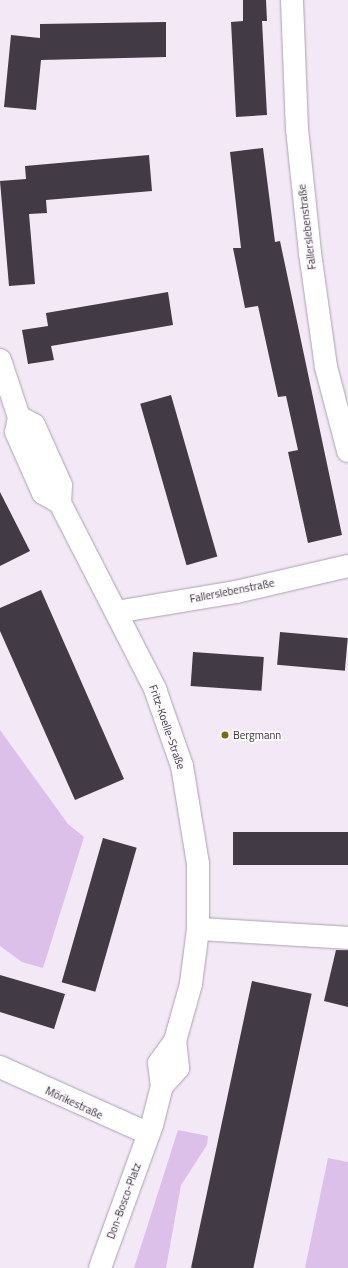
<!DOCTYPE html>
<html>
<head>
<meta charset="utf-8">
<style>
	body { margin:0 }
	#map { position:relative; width:348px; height:1268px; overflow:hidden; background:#f2e8f6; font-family:"Titillium Web",sans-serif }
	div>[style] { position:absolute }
	.green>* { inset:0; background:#dcc0e9 }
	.building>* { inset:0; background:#423a45; transform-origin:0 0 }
	.roads { filter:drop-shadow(0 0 1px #aba2af) drop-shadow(0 0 1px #aba2af) }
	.minor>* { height:22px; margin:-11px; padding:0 11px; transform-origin:11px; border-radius:11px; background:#fff }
	.dots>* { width:11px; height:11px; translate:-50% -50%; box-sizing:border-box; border:2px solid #fcf8fe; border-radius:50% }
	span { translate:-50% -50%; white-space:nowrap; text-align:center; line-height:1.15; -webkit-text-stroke:4px #fcf8fe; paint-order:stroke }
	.street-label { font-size:11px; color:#373439 }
	.poi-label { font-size:11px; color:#373439 }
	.left { translate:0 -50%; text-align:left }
</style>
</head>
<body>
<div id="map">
	<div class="green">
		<div style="clip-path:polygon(0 730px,68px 824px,84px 837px,43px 968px,22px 962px,0 946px)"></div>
		<div style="clip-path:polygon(178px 1130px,208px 1136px,207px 1145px,181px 1185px,166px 1268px,134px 1268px)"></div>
		<div style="clip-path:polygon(328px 1158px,348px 1162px,348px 1268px,305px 1268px)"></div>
	</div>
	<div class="building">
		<div style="clip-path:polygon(243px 0,266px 0,267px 21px,262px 21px,267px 115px,236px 117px,231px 22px,243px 21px)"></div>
		<div style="clip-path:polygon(166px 22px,166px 57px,41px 60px,36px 110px,4px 107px,11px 35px,40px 38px,40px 24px)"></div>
		<div style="clip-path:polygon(263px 148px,275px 242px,280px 241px,342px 535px,308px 543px,288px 452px,298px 450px,286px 396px,278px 397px,258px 306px,245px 308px,233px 248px,241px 248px,230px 152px)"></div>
		<div style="clip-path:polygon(149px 155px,152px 191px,46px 200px,47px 213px,29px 214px,35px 284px,9px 286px,0 181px,26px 179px,25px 166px)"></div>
		<div style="clip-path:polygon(168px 292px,173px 325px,51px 346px,54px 360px,28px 364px,22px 330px,48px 326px,46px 313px)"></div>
		<div style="left:171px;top:395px;width:168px;height:32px;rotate:74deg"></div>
		<div style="clip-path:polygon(0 492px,30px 551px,0 566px)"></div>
		<div style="clip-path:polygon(41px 590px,124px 779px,75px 800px,0 631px,0 608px)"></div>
		<div style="left:280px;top:632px;width:68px;height:33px;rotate:5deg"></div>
		<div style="left:193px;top:652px;width:71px;height:34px;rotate:4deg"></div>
		<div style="left:348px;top:832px;width:33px;height:115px;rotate:90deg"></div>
		<div style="left:103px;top:838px;width:35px;height:150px;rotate:16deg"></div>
		<div style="clip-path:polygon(336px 950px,348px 950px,348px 1007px,324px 1001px)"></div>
		<div style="clip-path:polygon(0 975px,65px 994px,54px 1029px,0 1012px)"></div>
		<div style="left:252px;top:981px;width:61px;height:293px;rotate:12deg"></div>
	</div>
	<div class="roads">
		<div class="minor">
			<div style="left:292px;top:0;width:129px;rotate:87.8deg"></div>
			<div style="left:297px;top:129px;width:125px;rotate:84deg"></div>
			<div style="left:310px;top:253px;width:115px;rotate:82deg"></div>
			<div style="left:326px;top:367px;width:87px;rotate:75.3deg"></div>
			<div style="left:0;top:360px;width:60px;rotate:71.6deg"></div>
			<div style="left:19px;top:417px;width:15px;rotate:101deg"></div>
			<div style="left:16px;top:432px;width:67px;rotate:66.1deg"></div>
			<div style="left:43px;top:493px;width:20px;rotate:30deg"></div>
			<div style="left:19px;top:417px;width:17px;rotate:28deg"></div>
			<div style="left:34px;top:425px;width:66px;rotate:65.8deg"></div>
			<div style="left:61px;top:485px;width:18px;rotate:93deg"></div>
			<div style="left:60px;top:503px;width:209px;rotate:62.9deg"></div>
			<div style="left:155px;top:689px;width:82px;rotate:70.7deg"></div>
			<div style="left:182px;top:766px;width:99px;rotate:80.7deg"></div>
			<div style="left:198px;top:864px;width:65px;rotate:90deg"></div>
			<div style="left:198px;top:929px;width:55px;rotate:97.3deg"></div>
			<div style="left:191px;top:984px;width:59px;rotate:105.7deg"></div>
			<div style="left:175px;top:1041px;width:27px;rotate:126deg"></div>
			<div style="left:159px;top:1063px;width:23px;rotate:83deg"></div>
			<div style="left:162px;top:1086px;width:40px;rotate:104.4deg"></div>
			<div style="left:152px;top:1125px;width:152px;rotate:110deg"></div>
			<div style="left:116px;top:612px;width:122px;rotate:-9.5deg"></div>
			<div style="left:236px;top:592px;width:115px;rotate:-13.1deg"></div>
			<div style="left:198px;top:929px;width:150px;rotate:3.4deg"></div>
			<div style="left:0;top:1067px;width:163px;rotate:24.2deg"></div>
			<div style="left:162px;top:1086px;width:24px;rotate:-48deg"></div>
			<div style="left:178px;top:1068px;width:27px;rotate:-96deg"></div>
		</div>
	</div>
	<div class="dots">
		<div style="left:225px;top:735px;background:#756e0c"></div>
	</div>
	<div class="street-label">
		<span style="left:307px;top:227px;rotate:-97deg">Fallerslebenstraße</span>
		<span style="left:232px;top:591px;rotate:-11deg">Fallerslebenstraße</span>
		<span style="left:167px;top:727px;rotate:71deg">Fritz-Koelle-Straße</span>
		<span style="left:74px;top:1103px;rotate:25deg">Mörikestraße</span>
		<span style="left:124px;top:1201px;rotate:-70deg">Don-Bosco-Platz</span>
	</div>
	<div class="poi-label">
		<span class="left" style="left:233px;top:735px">Bergmann</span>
	</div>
</div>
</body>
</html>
